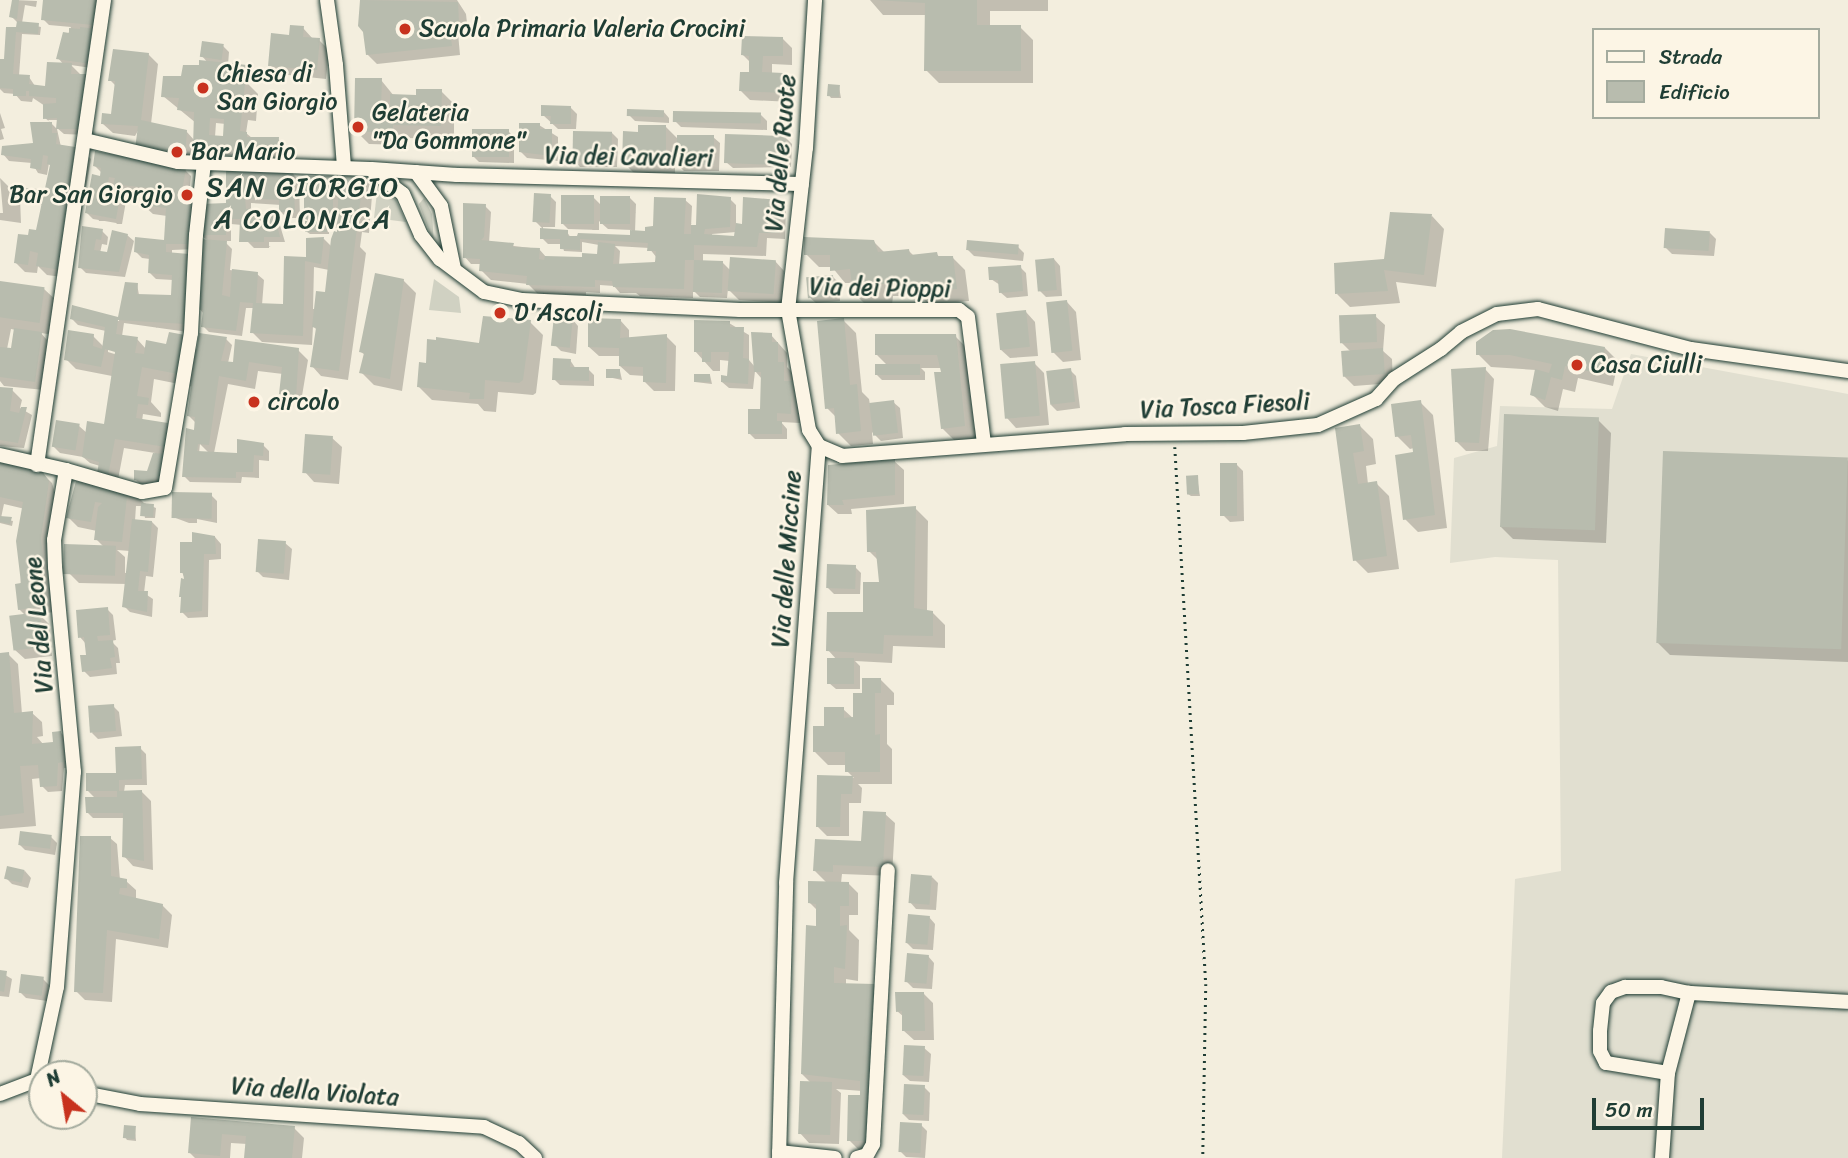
<!DOCTYPE html>
<html>
<head>
<meta charset="utf-8">
<style>
	body { margin:0 }
	#map { position:relative; width:1848px; height:1158px; overflow:hidden; background:#f3eede; font-family:Sriracha,sans-serif }
	div>[style] { position:absolute }
	.built>* { inset:0; background:#e1dfd0 }
	.green>* { inset:0; background:#d0d1c2 }
	.shadow>* { inset:0; background:#0003 }
	.building>* { inset:0; background:#b8bcae; transform-origin:0 0 }
	.path>* { height:2.5px; margin-top:-1.25px; transform-origin:0; background:repeating-linear-gradient(90deg,#1f3d34 0 2px,transparent 0 7px) }
	.roads { filter:drop-shadow(0 0 2px #1f3d34) drop-shadow(0 0 2px #1f3d34) }
	.minor>* { height:14px; margin:-7px; padding:0 7px; transform-origin:7px; border-radius:7px; background:#fcf5e5 }
	.dots>* { width:19px; height:19px; translate:-50% -50%; box-sizing:border-box; border:4px solid #fcf5e5; border-radius:50% }
	span { translate:-50% -50%; white-space:nowrap; text-align:center; line-height:1.15; -webkit-text-stroke:5px #fcf5e5; paint-order:stroke }
	.poi-label { font-size:24px; color:#1f3d34 }
	.left { translate:0 -50%; text-align:left }
	.right { translate:-100% -50%; text-align:right }
	.street-label { font-size:24px; color:#1f3d34 }
	.quarter-label { font-size:28px; color:#1f3d34; letter-spacing:2px }
	.legend { position:absolute; left:1592px; top:28px; width:228px; height:91px; box-sizing:border-box; background:#fcf5e5; border:2px solid #a4ab9e; margin:0; padding:9px 12px; list-style:none; font-size:21px; color:#1f3d34 }
	.legend li { display:flex; align-items:center; gap:14px; height:35px }
	.legend b { width:35px; border:2px solid #a4ab9e }
	.north { position:absolute; left:28px; top:1060px; width:70px; height:70px; box-sizing:border-box; background:#fcf5e5; border:2px solid #a4ab9e; border-radius:50%; rotate:330deg; font-size:19px; font-weight:700; line-height:28px; text-align:center; color:#1f3d34 }
	.north::after { content:''; display:block; margin:auto; width:24px; height:32px; background:#c8321e; clip-path:polygon(50% 0,100% 100%,50% 72%,0 100%) }
	.scale { position:absolute; left:1592px; top:1098px; width:112px; height:32px; box-sizing:border-box; border:4px solid #1f3d34; border-top:0; padding-left:9px; font-size:21px; line-height:24px; white-space:nowrap; color:#1f3d34; -webkit-text-stroke:5px #fcf5e5; paint-order:stroke }
</style>
</head>
<body>
<div id="map">
	<div class="built">
		<div style="clip-path:polygon(1631px 354px,1848px 394px,1848px 1158px,1502px 1158px,1515px 879px,1561px 871px,1558px 560px,1495px 557px,1450px 563px,1454px 458px,1497px 446px,1500px 406px,1612px 409px)"></div>
	</div>
	<div class="green">
		<div style="clip-path:polygon(378px 184px,396px 200px,406px 222px,374px 218px)"></div>
		<div style="clip-path:polygon(424px 198px,432px 214px,434px 244px,419px 204px)"></div>
		<div style="clip-path:polygon(434px 279px,459px 297px,461px 313px,429px 310px)"></div>
	</div>
	<div class="shadow">
		<div style="clip-path:polygon(14px 0,37px 1px,36px 7px,25px 5px,22px 23px,41px 27px,40px 35px,22px 34px,19px 76px,29px 77px,35px 86px,47px 88px,64px 65px,58px 58px,71px 27px,49px 25px,43px 19px,45px 0,105px 0,98px 69px,71px 65px,80px 74px,87px 135px,64px 134px,57px 128px,58px 120px,48px 120px,57px 129px,61px 147px,81px 149px,91px 159px,70px 278px,47px 275px,38px 266px,37px 273px,25px 272px,15px 262px,29px 237px,38px 232px,42px 205px,26px 201px,38px 191px,39px 203px,46px 204px,52px 166px,49px 163px,47px 175px,38px 173px,32px 163px,9px 161px,3px 154px,35px 144px,51px 123px,45px 118px,45px 106px,33px 98px,32px 102px,21px 101px,15px 94px,4px 93px,0 89px,0 60px,6px 61px,8px 29px,18px 29px,18px 23px,11px 16px)"></div>
		<div style="clip-path:polygon(360px 0,457px 0,466px 14px,468px 32px,458px 33px,460px 55px,377px 64px,367px 54px,365px 31px,360px 26px)"></div>
		<div style="clip-path:polygon(870px 0,1048px 0,1048px 11px,990px 11px,990px 26px,1020px 27px,1033px 40px,1033px 83px,939px 83px,926px 70px,926px 15px,883px 15px)"></div>
		<div style="clip-path:polygon(303px 28px,313px 39px,319px 40px,329px 50px,326px 79px,279px 74px,270px 65px,291px 36px)"></div>
		<div style="clip-path:polygon(783px 39px,792px 48px,792px 65px,772px 64px,772px 74px,783px 75px,792px 84px,792px 102px,750px 100px,741px 91px,750px 74px,751px 63px,743px 55px)"></div>
		<div style="clip-path:polygon(evenodd,223px 46px,229px 52px,228px 65px,246px 66px,252px 72px,248px 84px,258px 94px,256px 121px,248px 120px,246px 133px,252px 138px,278px 139px,284px 145px,284px 158px,200px 154px,195px 148px,194px 166px,139px 129px,135px 136px,113px 133px,103px 124px,113px 116px,116px 86px,110px 80px,148px 54px,158px 64px,151px 124px,186px 131px,195px 141px,196px 123px,163px 96px,183px 78px,208px 63px,202px 56px,223px 46px,216px 123px,226px 124px,225px 138px,215px 137px,216px 123px)"></div>
		<div style="clip-path:polygon(381px 80px,394px 96px,418px 97px,441px 91px,454px 104px,454px 139px,405px 138px,405px 145px,369px 144px,356px 131px)"></div>
		<div style="clip-path:polygon(839px 87px,841px 98px,831px 98px,829px 95px)"></div>
		<div style="clip-path:polygon(570px 107px,577px 114px,576px 129px,558px 129px,543px 115px)"></div>
		<div style="clip-path:polygon(663px 111px,669px 118px,669px 123px,635px 121px,629px 115px)"></div>
		<div style="clip-path:polygon(0 113px,5px 128px,1px 129px,4px 139px,0 140px)"></div>
		<div style="clip-path:polygon(761px 115px,767px 121px,767px 130px,681px 127px,675px 121px)"></div>
		<div style="clip-path:polygon(539px 125px,558px 137px,558px 161px,527px 158px,521px 152px)"></div>
		<div style="clip-path:polygon(666px 127px,678px 139px,713px 137px,720px 143px,719px 171px,684px 171px,675px 162px,675px 173px,634px 173px,624px 163px)"></div>
		<div style="clip-path:polygon(508px 131px,514px 137px,514px 163px,479px 162px,473px 156px)"></div>
		<div style="clip-path:polygon(612px 133px,618px 139px,617px 167px,580px 167px,574px 160px)"></div>
		<div style="clip-path:polygon(786px 138px,792px 144px,791px 167px,733px 168px,726px 162px)"></div>
		<div style="clip-path:polygon(evenodd,95px 166px,185px 170px,191px 176px,190px 186px,188px 186px,202px 206px,228px 205px,293px 174px,299px 180px,300px 218px,287px 218px,281px 212px,281px 205px,251px 203px,251px 211px,273px 215px,279px 222px,285px 242px,269px 242px,269px 248px,254px 248px,248px 242px,241px 241px,242px 225px,231px 224px,231px 241px,224px 241px,232px 249px,230px 270px,257px 274px,264px 280px,262px 305px,284px 306px,285px 258px,308px 261px,308px 240px,324px 239px,332px 247px,338px 228px,329px 228px,329px 234px,310px 234px,307px 232px,310px 223px,305px 218px,333px 178px,340px 185px,363px 174px,373px 183px,369px 233px,362px 232px,360px 247px,366px 253px,348px 380px,321px 376px,312px 366px,317px 330px,313px 326px,312px 345px,262px 342px,252px 332px,254px 308px,246px 308px,242px 336px,209px 332px,203px 326px,204px 314px,197px 306px,195px 333px,124px 323px,122px 336px,137px 339px,146px 349px,168px 346px,184px 337px,199px 351px,226px 339px,232px 345px,228px 363px,298px 350px,308px 360px,301px 402px,287px 399px,281px 393px,283px 374px,258px 371px,255px 389px,228px 384px,214px 453px,238px 455px,263px 445px,269px 451px,269px 461px,259px 460px,259px 478px,242px 477px,241px 483px,190px 482px,184px 476px,196px 423px,189px 416px,194px 387px,154px 379px,151px 402px,161px 413px,161px 417px,143px 414px,142px 421px,168px 425px,177px 435px,165px 483px,141px 485px,135px 479px,149px 473px,155px 453px,124px 448px,117px 485px,109px 483px,100px 466px,90px 463px,83px 457px,60px 453px,54px 447px,79px 426px,87px 433px,106px 426px,112px 376px,76px 369px,66px 359px,93px 336px,104px 347px,106px 331px,78px 325px,72px 319px,119px 321px,123px 294px,137px 284px,139px 295px,172px 297px,173px 280px,156px 279px,149px 272px,150px 259px,142px 258px,136px 252px,165px 242px,167px 216px,153px 214px,143px 205px,159px 201px,161px 194px,128px 190px,122px 224px,93px 219px,87px 213px,102px 173px,95px 166px,201px 235px,208px 241px,188px 255px,172px 254px,172px 250px,196px 249px,201px 235px,95px 166px,314px 267px,329px 270px,331px 296px,316px 309px,313px 309px,314px 267px,95px 166px,108px 349px,122px 352px,121px 356px,108px 352px,108px 349px,95px 166px,200px 444px,209px 453px,199px 453px,200px 444px)"></div>
		<div style="clip-path:polygon(0 178px,20px 198px,21px 223px,0 220px,0 206px,0 213px,3px 213px)"></div>
		<div style="clip-path:polygon(evenodd,550px 196px,556px 202px,555px 227px,543px 227px,543px 230px,567px 232px,573px 241px,579px 235px,632px 237px,632px 230px,608px 229px,599px 221px,599px 230px,568px 229px,562px 223px,593px 197px,602px 206px,630px 198px,636px 204px,635px 232px,647px 233px,657px 229px,685px 200px,692px 206px,691px 227px,695px 227px,730px 199px,736px 205px,736px 225px,744px 225px,779px 202px,786px 208px,785px 239px,767px 238px,766px 256px,703px 254px,703px 262px,722px 262px,730px 270px,775px 261px,784px 271px,782px 303px,739px 300px,728px 289px,727px 298px,700px 297px,693px 290px,693px 298px,640px 296px,636px 293px,620px 293px,614px 286px,600px 285px,600px 293px,586px 292px,586px 295px,538px 294px,528px 284px,491px 280px,481px 270px,482px 264px,471px 264px,465px 257px,485px 206px,491px 212px,489px 243px,539px 249px,547px 258px,583px 259px,599px 255px,599px 245px,582px 242px,582px 252px,564px 251px,562px 244px,548px 244px,542px 238px,542px 228px,535px 221px,550px 196px,736px 232px,736px 238px,712px 236px,712px 234px,736px 232px,550px 196px,615px 246px,649px 248px,657px 258px,656px 264px,619px 266px,620px 251px,615px 246px)"></div>
		<div style="clip-path:polygon(1432px 216px,1444px 229px,1436px 287px,1396px 282px,1400px 303px,1350px 307px,1337px 294px,1386px 261px)"></div>
		<div style="clip-path:polygon(83px 228px,102px 231px,108px 237px,107px 245px,102px 244px,100px 253px,108px 255px,127px 235px,134px 241px,125px 277px,86px 273px,80px 267px)"></div>
		<div style="clip-path:polygon(1710px 233px,1716px 239px,1714px 256px,1672px 254px,1666px 248px)"></div>
		<div style="clip-path:polygon(874px 242px,885px 253px,909px 251px,914px 256px,936px 254px,941px 258px,952px 257px,965px 270px,969px 301px,928px 304px,920px 296px,893px 296px,892px 305px,868px 307px,855px 294px,853px 283px,845px 283px,832px 267px,819px 267px,806px 254px)"></div>
		<div style="clip-path:polygon(1018px 247px,1024px 253px,1023px 261px,974px 256px,968px 250px)"></div>
		<div style="clip-path:polygon(1054px 259px,1060px 266px,1062px 296px,1046px 297px,1040px 291px)"></div>
		<div style="clip-path:polygon(1020px 267px,1026px 273px,1028px 296px,1007px 298px,1000px 292px,1000px 285px,991px 279px)"></div>
		<div style="clip-path:polygon(833px 277px,839px 283px,840px 301px,816px 303px,809px 297px)"></div>
		<div style="clip-path:polygon(403px 280px,416px 293px,402px 391px,374px 385px,361px 372px,365px 355px,361px 352px)"></div>
		<div style="clip-path:polygon(evenodd,0 282px,44px 289px,58px 302px,54px 335px,41px 333px,47px 340px,44px 390px,4px 386px,0 381px,0 282px,11px 329px,16px 330px,16px 351px,7px 349px,11px 329px)"></div>
		<div style="clip-path:polygon(1067px 302px,1076px 312px,1081px 360px,1063px 362px,1053px 352px)"></div>
		<div style="clip-path:polygon(1026px 312px,1035px 322px,1038px 356px,1010px 358px,1000px 349px)"></div>
		<div style="clip-path:polygon(1375px 316px,1385px 325px,1383px 351px,1392px 359px,1393px 383px,1354px 386px,1344px 376px,1351px 352px,1341px 342px)"></div>
		<div style="clip-path:polygon(572px 319px,578px 326px,576px 354px,561px 351px,555px 345px)"></div>
		<div style="clip-path:polygon(620px 320px,629px 330px,629px 340px,666px 336px,676px 346px,675px 391px,654px 391px,645px 382px,645px 376px,630px 375px,620px 366px,620px 356px,599px 356px,589px 347px)"></div>
		<div style="clip-path:polygon(843px 320px,856px 333px,862px 392px,869px 399px,870px 405px,893px 402px,900px 408px,903px 438px,881px 441px,872px 432px,873px 444px,851px 446px,838px 433px,836px 417px,827px 408px)"></div>
		<div style="clip-path:polygon(530px 322px,543px 335px,536px 393px,533px 395px,498px 392px,496px 412px,484px 411px,478px 404px,432px 400px,419px 387px,427px 364px)"></div>
		<div style="clip-path:polygon(729px 323px,749px 335px,749px 360px,755px 367px,771px 335px,787px 353px,787px 367px,793px 373px,793px 385px,801px 393px,800px 423px,781px 422px,787px 429px,787px 439px,755px 439px,749px 433px,761px 413px,762px 379px,755px 371px,753px 389px,729px 388px,722px 382px,729px 378px,730px 361px,720px 360px,720px 371px,713px 371px,695px 351px)"></div>
		<div style="clip-path:polygon(955px 336px,968px 349px,977px 439px,955px 441px,942px 428px,941px 368px,921px 368px,925px 372px,925px 380px,882px 380px,876px 374px,888px 366px,877px 355px)"></div>
		<div style="clip-path:polygon(1605px 348px,1618px 361px,1613px 386px,1578px 378px,1575px 392px,1563px 389px,1558px 411px,1545px 407px,1532px 394px,1536px 370px,1491px 367px,1478px 354px)"></div>
		<div style="clip-path:polygon(570px 360px,576px 369px,588px 369px,594px 375px,594px 386px,560px 385px,554px 379px)"></div>
		<div style="clip-path:polygon(1034px 363px,1044px 373px,1049px 425px,1016px 428px,1007px 418px)"></div>
		<div style="clip-path:polygon(1485px 369px,1494px 379px,1488px 451px,1466px 451px,1456px 441px)"></div>
		<div style="clip-path:polygon(1070px 370px,1076px 376px,1080px 408px,1057px 411px,1051px 405px)"></div>
		<div style="clip-path:polygon(620px 371px,622px 380px,608px 377px)"></div>
		<div style="clip-path:polygon(710px 375px,712px 384px,695px 382px)"></div>
		<div style="clip-path:polygon(0 388px,12px 390px,22px 400px,20px 408px,32px 415px,24px 448px,0 446px)"></div>
		<div style="clip-path:polygon(1420px 402px,1433px 415px,1447px 528px,1418px 532px,1405px 519px,1414px 448px,1410px 449px,1397px 436px)"></div>
		<div style="clip-path:polygon(1598px 420px,1611px 433px,1606px 543px,1513px 539px,1500px 526px)"></div>
		<div style="clip-path:polygon(1360px 426px,1373px 439px,1376px 464px,1366px 466px,1368px 484px,1376px 483px,1389px 496px,1399px 569px,1368px 573px,1355px 560px,1337px 429px)"></div>
		<div style="clip-path:polygon(332px 438px,342px 447px,339px 484px,314px 482px,305px 472px)"></div>
		<div style="clip-path:polygon(1848px 460px,1848px 662px,1670px 655px,1657px 642px)"></div>
		<div style="clip-path:polygon(894px 461px,904px 470px,904px 504px,851px 509px,852px 514px,838px 514px,828px 505px)"></div>
		<div style="clip-path:polygon(0 463px,45px 476px,52px 483px,56px 496px,47px 546px,54px 612px,39px 614px,49px 624px,52px 656px,25px 659px,15px 650px,26px 616px,19px 609px,25px 509px,4px 504px,1px 518px,13px 521px,12px 526px,0 523px)"></div>
		<div style="clip-path:polygon(1236px 464px,1243px 471px,1244px 521px,1230px 522px,1224px 516px)"></div>
		<div style="clip-path:polygon(1197px 477px,1200px 496px,1191px 496px,1188px 494px)"></div>
		<div style="clip-path:polygon(evenodd,78px 483px,135px 494px,144px 503px,156px 508px,155px 518px,145px 518px,143px 506px,136px 506px,135px 521px,152px 522px,158px 528px,153px 577px,146px 576px,144px 593px,153px 599px,152px 617px,130px 612px,124px 606px,127px 584px,79px 583px,69px 573px,105px 548px,96px 539px,97px 531px,78px 527px,68px 517px,78px 483px,117px 550px,130px 551px,128px 573px,125px 573px,125px 557px,117px 550px)"></div>
		<div style="clip-path:polygon(211px 495px,217px 501px,217px 523px,197px 519px,197px 523px,189px 523px,173px 517px)"></div>
		<div style="clip-path:polygon(915px 508px,928px 521px,927px 611px,932px 612px,945px 625px,945px 648px,893px 646px,892px 663px,855px 661px,860px 666px,860px 689px,836px 689px,829px 683px,837px 660px,828px 650px,865px 614px,881px 584px,879px 561px,869px 551px)"></div>
		<div style="clip-path:polygon(215px 537px,221px 544px,221px 559px,209px 560px,208px 617px,188px 618px,182px 612px,186px 581px,182px 572px,193px 543px)"></div>
		<div style="clip-path:polygon(285px 543px,292px 549px,289px 580px,263px 577px,257px 571px)"></div>
		<div style="clip-path:polygon(855px 567px,861px 573px,860px 594px,834px 594px,828px 588px)"></div>
		<div style="clip-path:polygon(107px 609px,113px 615px,116px 640px,111px 641px,118px 648px,120px 663px,116px 663px,117px 674px,90px 677px,84px 671px,88px 656px,86px 644px,80px 637px)"></div>
		<div style="clip-path:polygon(8px 654px,18px 664px,22px 714px,32px 713px,42px 722px,43px 736px,37px 737px,43px 744px,55px 743px,61px 733px,63px 735px,68px 749px,68px 768px,64px 768px,62px 791px,48px 792px,42px 786px,41px 778px,32px 779px,36px 826px,0 829px,0 655px)"></div>
		<div style="clip-path:polygon(881px 680px,894px 693px,894px 705px,887px 705px,887px 744px,892px 749px,892px 784px,858px 784px,862px 788px,861px 803px,849px 803px,849px 836px,827px 836px,817px 826px,819px 777px,854px 778px,847px 771px,847px 765px,828px 765px,815px 752px,826px 728px,843px 709px,855px 720px,864px 695px)"></div>
		<div style="clip-path:polygon(113px 706px,119px 712px,122px 736px,98px 739px,92px 733px)"></div>
		<div style="clip-path:polygon(140px 748px,146px 754px,147px 785px,125px 785px,124px 792px,141px 791px,151px 801px,153px 870px,133px 866px,124px 856px,124px 818px,93px 818px,87px 812px,96px 799px,87px 790px,117px 775px)"></div>
		<div style="clip-path:polygon(885px 814px,895px 823px,892px 876px,842px 874px,841px 883px,848px 883px,858px 893px,858px 915px,849px 915px,849px 930px,859px 940px,858px 981px,846px 979px,846px 985px,888px 999px,880px 1150px,859px 1150px,849px 1140px,862px 1091px,836px 1089px,841px 1093px,839px 1144px,809px 1143px,800px 1133px,811px 1083px,802px 1074px,818px 927px,818px 911px,809px 902px,827px 883px,815px 871px,863px 843px)"></div>
		<div style="clip-path:polygon(51px 837px,57px 843px,55px 855px,25px 850px,19px 844px)"></div>
		<div style="clip-path:polygon(110px 838px,117px 844px,120px 880px,126px 881px,136px 890px,136px 900px,162px 905px,172px 915px,168px 948px,116px 939px,112px 1002px,85px 1000px,76px 991px)"></div>
		<div style="clip-path:polygon(25px 871px,31px 878px,28px 888px,12px 884px,6px 878px)"></div>
		<div style="clip-path:polygon(932px 877px,938px 883px,936px 910px,916px 909px,910px 902px)"></div>
		<div style="clip-path:polygon(929px 917px,935px 924px,933px 950px,913px 949px,907px 943px)"></div>
		<div style="clip-path:polygon(928px 956px,934px 963px,932px 989px,913px 988px,907px 982px)"></div>
		<div style="clip-path:polygon(0 972px,12px 979px,9px 997px,0 996px)"></div>
		<div style="clip-path:polygon(43px 979px,49px 985px,47px 1001px,26px 998px,20px 992px)"></div>
		<div style="clip-path:polygon(924px 994px,933px 1003px,934px 1040px,914px 1040px,904px 1031px,904px 1017px,897px 1011px)"></div>
		<div style="clip-path:polygon(924px 1048px,931px 1054px,929px 1082px,910px 1081px,903px 1075px)"></div>
		<div style="clip-path:polygon(924px 1087px,930px 1093px,929px 1121px,909px 1120px,903px 1114px)"></div>
		<div style="clip-path:polygon(193px 1119px,294px 1128px,304px 1138px,302px 1158px,246px 1158px,247px 1144px,231px 1143px,230px 1158px,195px 1158px,190px 1153px)"></div>
		<div style="clip-path:polygon(921px 1125px,927px 1131px,925px 1158px,906px 1157px,900px 1151px)"></div>
		<div style="clip-path:polygon(135px 1128px,136px 1141px,127px 1140px,125px 1137px)"></div>
	</div>
	<div class="building">
		<div style="clip-path:polygon(12px 0,19px 0,17px 19px,9px 17px)"></div>
		<div style="clip-path:polygon(43px 0,98px 0,94px 25px,41px 20px)"></div>
		<div style="clip-path:polygon(360px 0,458px 2px,459px 23px,449px 24px,452px 46px,366px 55px,363px 32px,358px 26px)"></div>
		<div style="clip-path:polygon(876px 0,977px 0,977px 25px,1021px 25px,1021px 71px,924px 71px,925px 3px)"></div>
		<div style="clip-path:polygon(17px 21px,39px 23px,38px 34px,16px 32px,13px 74px,30px 75px,29px 84px,45px 86px,47px 62px,72px 63px,71px 74px,87px 74px,81px 129px,56px 129px,57px 118px,43px 119px,43px 104px,56px 103px,56px 98px,29px 96px,29px 91px,26px 91px,26px 96px,13px 96px,13px 89px,0 88px,0 59px,4px 59px,6px 27px,16px 27px)"></div>
		<div style="clip-path:polygon(290px 25px,304px 26px,303px 37px,320px 38px,317px 70px,268px 66px,271px 33px,289px 35px)"></div>
		<div style="clip-path:polygon(80px 27px,97px 29px,92px 64px,56px 59px,63px 32px,69px 33px,69px 28px,80px 29px)"></div>
		<div style="clip-path:polygon(742px 36px,783px 37px,783px 56px,763px 56px,762px 72px,783px 73px,783px 93px,739px 91px,740px 72px,749px 72px,749px 56px,741px 55px)"></div>
		<div style="left:202px;top:41px;width:22px;height:16px;rotate:8deg"></div>
		<div style="clip-path:polygon(113px 49px,149px 53px,141px 120px,187px 130px,185px 157px,135px 149px,138px 126px,101px 124px,102px 113px,111px 114px,115px 81px,108px 81px)"></div>
		<div style="clip-path:polygon(evenodd,199px 60px,247px 65px,240px 131px,247px 132px,247px 137px,279px 137px,278px 152px,193px 148px,194px 112px,177px 110px,179px 98px,161px 97px,163px 76px,181px 76px,183px 65px,199px 65px,199px 60px,210px 118px,224px 119px,223px 136px,209px 135px,210px 118px)"></div>
		<div style="clip-path:polygon(355px 78px,382px 78px,381px 107px,390px 107px,390px 94px,416px 95px,416px 89px,442px 89px,441px 126px,393px 125px,393px 132px,354px 132px)"></div>
		<div style="left:828px;top:84px;width:12px;height:12px;rotate:5deg"></div>
		<div style="clip-path:polygon(541px 105px,571px 106px,571px 124px,550px 124px,551px 116px,541px 116px)"></div>
		<div style="left:627px;top:109px;width:37px;height:7px;rotate:2deg"></div>
		<div style="left:673px;top:111px;width:88px;height:11px;rotate:1deg"></div>
		<div style="clip-path:polygon(30px 122px,52px 122px,52px 133px,57px 133px,56px 144px,82px 148px,61px 270px,36px 266px,38px 253px,30px 251px,28px 265px,14px 263px,18px 234px,28px 235px,29px 229px,36px 230px,50px 165px,47px 164px,48px 156px,43px 155px,41px 170px,30px 168px,31px 159px,1px 155px,2px 146px,33px 143px)"></div>
		<div style="clip-path:polygon(519px 123px,540px 123px,540px 129px,552px 129px,552px 156px,519px 152px)"></div>
		<div style="clip-path:polygon(638px 125px,666px 125px,666px 164px,622px 164px,623px 131px,638px 132px)"></div>
		<div style="left:472px;top:129px;width:37px;height:28px"></div>
		<div style="left:573px;top:131px;width:39px;height:30px;rotate:1deg"></div>
		<div style="left:725px;top:134px;width:61px;height:29px;rotate:2deg"></div>
		<div style="left:677px;top:135px;width:37px;height:30px"></div>
		<div style="clip-path:polygon(evenodd,95px 151px,186px 168px,182px 191px,193px 192px,190px 244px,166px 244px,166px 252px,189px 254px,186px 324px,118px 320px,116px 334px,138px 337px,135px 353px,144px 354px,146px 340px,166px 344px,169px 332px,185px 335px,178px 374px,142px 367px,137px 396px,149px 398px,148px 405px,138px 404px,136px 418px,168px 423px,166px 447px,115px 439px,108px 476px,97px 474px,99px 462px,82px 457px,87px 421px,104px 424px,115px 352px,105px 349px,101px 367px,64px 360px,68px 330px,94px 334px,93px 346px,102px 349px,105px 327px,70px 319px,72px 305px,118px 317px,125px 282px,138px 283px,137px 294px,171px 295px,172px 275px,148px 273px,149px 255px,134px 252px,135px 237px,164px 240px,166px 208px,141px 205px,143px 199px,158px 199px,159px 193px,167px 194px,167px 190px,122px 185px,116px 219px,85px 213px,92px 174px,100px 176px,101px 168px,93px 166px,95px 151px,109px 177px,115px 178px,109px 201px,105px 201px,109px 177px)"></div>
		<div style="clip-path:polygon(226px 169px,293px 172px,295px 212px,279px 212px,279px 200px,245px 198px,246px 209px,258px 208px,258px 214px,274px 214px,280px 237px,264px 237px,264px 242px,239px 242px,240px 219px,226px 219px,226px 235px,199px 235px,201px 204px,226px 203px)"></div>
		<div style="clip-path:polygon(364px 172px,339px 371px,310px 367px,316px 328px,312px 327px,316px 291px,325px 292px,331px 239px,334px 231px,337px 232px,339px 173px)"></div>
		<div style="left:333px;top:176px;width:43px;height:29px;rotate:90deg"></div>
		<div style="left:25px;top:188px;width:13px;height:14px;rotate:4deg"></div>
		<div style="left:534px;top:193px;width:17px;height:29px;rotate:3deg"></div>
		<div style="clip-path:polygon(697px 194px,731px 197px,730px 227px,705px 229px,704px 234px,734px 236px,736px 223px,742px 224px,743px 197px,780px 200px,780px 233px,759px 233px,757px 247px,694px 245px,694px 260px,685px 260px,684px 289px,613px 287px,612px 281px,595px 280px,595px 287px,526px 285px,527px 276px,479px 271px,480px 259px,463px 258px,463px 203px,486px 204px,484px 237px,481px 240px,514px 243px,513px 247px,540px 248px,539px 259px,544px 260px,545px 256px,582px 257px,582px 253px,597px 254px,598px 242px,615px 244px,613px 264px,655px 262px,656px 251px,647px 251px,648px 243px,580px 239px,580px 250px,560px 249px,560px 239px,540px 239px,540px 228px,568px 230px,568px 236px,577px 236px,578px 233px,630px 235px,630px 230px,645px 231px,645px 227px,653px 226px,654px 197px,686px 198px,684px 234px,691px 234px,691px 225px,696px 225px)"></div>
		<div style="left:561px;top:195px;width:33px;height:29px"></div>
		<div style="left:600px;top:196px;width:30px;height:28px"></div>
		<div style="clip-path:polygon(1390px 212px,1432px 214px,1424px 275px,1384px 270px,1388px 291px,1335px 294px,1334px 263px,1384px 259px)"></div>
		<div style="left:305px;top:221px;width:22px;height:11px"></div>
		<div style="clip-path:polygon(82px 226px,103px 229px,101px 240px,96px 239px,94px 250px,107px 252px,112px 230px,128px 234px,119px 272px,78px 268px)"></div>
		<div style="left:1665px;top:228px;width:45px;height:20px;rotate:4deg"></div>
		<div style="clip-path:polygon(324px 237px,321px 264px,305px 261px,303px 336px,250px 333px,253px 303px,240px 302px,236px 331px,201px 327px,203px 310px,197px 309px,201px 239px,227px 241px,222px 295px,230px 297px,232px 269px,258px 272px,256px 303px,283px 304px,284px 256px,306px 257px,306px 238px)"></div>
		<div style="clip-path:polygon(804px 237px,874px 240px,878px 252px,909px 249px,910px 255px,937px 252px,938px 256px,953px 256px,957px 289px,913px 292px,911px 283px,881px 284px,880px 292px,853px 294px,850px 269px,830px 271px,830px 255px,804px 255px)"></div>
		<div style="left:967px;top:240px;width:52px;height:10px;rotate:5deg"></div>
		<div style="left:730px;top:257px;width:46px;height:34px;rotate:4deg"></div>
		<div style="left:1054px;top:258px;width:32px;height:19px;rotate:85deg"></div>
		<div style="left:694px;top:260px;width:29px;height:32px;rotate:2deg"></div>
		<div style="clip-path:polygon(1021px 265px,1023px 291px,999px 293px,998px 280px,989px 280px,988px 267px)"></div>
		<div style="clip-path:polygon(375px 273px,404px 279px,390px 379px,359px 373px,364px 353px,359px 352px)"></div>
		<div style="left:833px;top:275px;width:21px;height:27px;rotate:85deg"></div>
		<div style="left:0;top:281px;width:45px;height:36px;rotate:8deg"></div>
		<div style="left:1067px;top:300px;width:51px;height:21px;rotate:84deg"></div>
		<div style="left:1026px;top:310px;width:37px;height:30px;rotate:84deg"></div>
		<div style="left:1376px;top:314px;width:28px;height:37px;rotate:88deg"></div>
		<div style="clip-path:polygon(483px 316px,531px 320px,523px 380px,519px 383px,485px 380px,484px 399px,469px 399px,470px 393px,417px 387px,419px 362px,426px 363px,427px 339px,436px 340px,436px 337px,479px 343px)"></div>
		<div style="left:554px;top:316px;width:19px;height:30px;rotate:6deg"></div>
		<div style="clip-path:polygon(588px 318px,621px 319px,620px 338px,667px 334px,666px 383px,643px 382px,643px 367px,619px 366px,619px 348px,588px 347px)"></div>
		<div style="clip-path:polygon(844px 318px,850px 385px,857px 384px,861px 431px,836px 434px,834px 408px,825px 409px,817px 321px)"></div>
		<div style="clip-path:polygon(694px 320px,730px 321px,730px 327px,744px 327px,743px 358px,749px 359px,748px 384px,721px 382px,721px 375px,727px 376px,729px 352px,711px 352px,711px 362px,702px 362px,702px 352px,694px 352px)"></div>
		<div style="clip-path:polygon(14px 328px,42px 332px,35px 382px,0 377px,0 347px,11px 348px)"></div>
		<div style="clip-path:polygon(1510px 329px,1605px 347px,1601px 374px,1565px 366px,1562px 380px,1551px 377px,1545px 400px,1530px 395px,1535px 369px,1549px 373px,1552px 364px,1510px 355px,1476px 355px,1476px 342px,1493px 330px)"></div>
		<div style="clip-path:polygon(751px 332px,772px 333px,772px 342px,778px 342px,778px 362px,784px 362px,784px 381px,792px 381px,791px 414px,777px 413px,777px 421px,782px 421px,782px 434px,748px 434px,748px 409px,760px 409px,761px 372px,754px 372px)"></div>
		<div style="clip-path:polygon(199px 333px,227px 337px,221px 361px,233px 362px,235px 339px,299px 348px,296px 397px,279px 394px,282px 367px,249px 362px,246px 381px,219px 376px,209px 445px,198px 444px,197px 451px,237px 453px,237px 439px,264px 443px,263px 456px,254px 455px,253px 472px,236px 472px,236px 478px,182px 477px,186px 428px,194px 430px,195px 417px,187px 416px)"></div>
		<div style="clip-path:polygon(875px 334px,956px 334px,965px 426px,941px 429px,934px 372px,941px 372px,937px 355px,875px 355px)"></div>
		<div style="left:1383px;top:348px;width:26px;height:42px;rotate:86deg"></div>
		<div style="clip-path:polygon(553px 358px,571px 359px,570px 367px,589px 367px,589px 381px,552px 380px)"></div>
		<div style="left:1035px;top:361px;width:55px;height:35px;rotate:85deg"></div>
		<div style="left:875px;top:364px;width:45px;height:11px"></div>
		<div style="clip-path:polygon(1486px 367px,1479px 443px,1455px 442px,1451px 369px)"></div>
		<div style="left:1071px;top:368px;width:34px;height:25px;rotate:83deg"></div>
		<div style="left:606px;top:369px;width:14px;height:9px"></div>
		<div style="left:694px;top:374px;width:16px;height:8px"></div>
		<div style="clip-path:polygon(0 387px,13px 388px,10px 411px,19px 413px,21px 407px,27px 407px,18px 443px,0 440px)"></div>
		<div style="left:894px;top:400px;width:33px;height:25px;rotate:83deg"></div>
		<div style="clip-path:polygon(1421px 400px,1435px 515px,1403px 520px,1395px 455px,1413px 452px,1411px 435px,1395px 437px,1391px 404px)"></div>
		<div style="left:1504px;top:414px;width:95px;height:113px;rotate:2deg"></div>
		<div style="left:56px;top:420px;width:24px;height:27px;rotate:9deg"></div>
		<div style="clip-path:polygon(1360px 424px,1364px 451px,1353px 453px,1358px 484px,1377px 481px,1387px 556px,1353px 561px,1335px 428px)"></div>
		<div style="left:305px;top:434px;width:28px;height:39px;rotate:4deg"></div>
		<div style="left:1663px;top:451px;width:185px;height:192px;rotate:2deg"></div>
		<div style="clip-path:polygon(153px 453px,167px 454px,159px 477px,150px 481px,134px 480px,134px 470px,147px 471px)"></div>
		<div style="clip-path:polygon(895px 459px,895px 495px,842px 500px,844px 505px,827px 505px,828px 465px)"></div>
		<div style="clip-path:polygon(0 462px,42px 471px,49px 481px,41px 538px,48px 606px,18px 610px,15px 584px,21px 583px,16px 541px,23px 502px,0 497px)"></div>
		<div style="left:1220px;top:463px;width:17px;height:53px"></div>
		<div style="left:1198px;top:475px;width:19px;height:12px;rotate:87deg"></div>
		<div style="clip-path:polygon(76px 481px,136px 492px,136px 498px,127px 497px,122px 542px,94px 540px,98px 507px,102px 503px,95px 502px,91px 522px,66px 518px)"></div>
		<div style="left:172px;top:492px;width:40px;height:26px;rotate:1deg"></div>
		<div style="left:141px;top:503px;width:13px;height:13px;rotate:4deg"></div>
		<div style="clip-path:polygon(916px 506px,914px 608px,933px 611px,933px 636px,884px 635px,883px 654px,826px 651px,827px 612px,863px 612px,863px 582px,879px 582px,876px 552px,867px 552px,866px 510px)"></div>
		<div style="clip-path:polygon(0 516px,12px 517px,10px 524px,0 522px)"></div>
		<div style="clip-path:polygon(132px 519px,152px 521px,148px 572px,140px 571px,138px 591px,148px 591px,147px 612px,122px 607px)"></div>
		<div style="clip-path:polygon(192px 532px,215px 536px,216px 554px,204px 554px,202px 611px,180px 613px,181px 597px,179px 597px,181px 578px,184px 579px,183px 573px,180px 573px,180px 542px,192px 542px)"></div>
		<div style="left:258px;top:539px;width:28px;height:33px;rotate:4deg"></div>
		<div style="left:64px;top:544px;width:52px;height:30px;rotate:2deg"></div>
		<div style="left:827px;top:564px;width:29px;height:24px;rotate:2deg"></div>
		<div style="clip-path:polygon(108px 607px,110px 635px,97px 636px,98px 641px,113px 640px,115px 657px,110px 658px,112px 668px,82px 672px,80px 655px,86px 655px,84px 637px,78px 638px,76px 610px)"></div>
		<div style="left:40px;top:612px;width:35px;height:31px;rotate:83deg"></div>
		<div style="clip-path:polygon(9px 652px,14px 713px,33px 711px,32px 744px,53px 742px,52px 732px,61px 731px,63px 762px,58px 763px,57px 786px,40px 787px,38px 765px,20px 766px,24px 813px,0 816px,0 653px)"></div>
		<div style="left:827px;top:658px;width:27px;height:26px"></div>
		<div style="clip-path:polygon(862px 678px,881px 678px,881px 693px,875px 693px,875px 735px,880px 734px,880px 772px,845px 772px,845px 752px,813px 752px,813px 726px,824px 726px,824px 707px,844px 707px,844px 718px,853px 717px,853px 693px,862px 693px)"></div>
		<div style="left:114px;top:704px;width:27px;height:26px;rotate:86deg"></div>
		<div style="clip-path:polygon(141px 746px,142px 779px,119px 780px,119px 791px,86px 791px,86px 773px,116px 773px,115px 747px)"></div>
		<div style="clip-path:polygon(817px 775px,853px 776px,852px 794px,841px 794px,840px 827px,816px 827px)"></div>
		<div style="clip-path:polygon(142px 790px,144px 861px,122px 857px,123px 813px,86px 813px,85px 797px,117px 797px,117px 791px)"></div>
		<div style="clip-path:polygon(863px 811px,886px 812px,883px 867px,833px 865px,833px 872px,813px 871px,815px 839px,861px 841px)"></div>
		<div style="left:20px;top:831px;width:32px;height:14px;rotate:7deg"></div>
		<div style="clip-path:polygon(80px 836px,111px 836px,111px 876px,127px 879px,127px 888px,120px 888px,119px 894px,163px 904px,159px 939px,107px 930px,103px 993px,74px 992px)"></div>
		<div style="left:7px;top:866px;width:18px;height:13px;rotate:13deg"></div>
		<div style="left:911px;top:874px;width:21px;height:29px;rotate:5deg"></div>
		<div style="clip-path:polygon(808px 881px,849px 882px,849px 906px,840px 906px,840px 926px,847px 925px,845px 969px,834px 967px,834px 983px,875px 984px,871px 1141px,847px 1141px,848px 1095px,860px 1095px,860px 1081px,801px 1074px,806px 925px,816px 926px,816px 904px,808px 903px)"></div>
		<div style="left:908px;top:914px;width:22px;height:29px;rotate:5deg"></div>
		<div style="left:907px;top:953px;width:22px;height:29px;rotate:5deg"></div>
		<div style="clip-path:polygon(0 970px,7px 971px,4px 992px,0 991px)"></div>
		<div style="left:21px;top:974px;width:23px;height:19px;rotate:7deg"></div>
		<div style="clip-path:polygon(895px 992px,924px 992px,925px 1031px,902px 1031px,902px 1011px,896px 1012px)"></div>
		<div style="left:904px;top:1045px;width:21px;height:30px;rotate:3deg"></div>
		<div style="left:800px;top:1081px;width:32px;height:53px;rotate:2deg"></div>
		<div style="left:904px;top:1084px;width:21px;height:30px;rotate:3deg"></div>
		<div style="clip-path:polygon(191px 1117px,295px 1126px,292px 1158px,244px 1158px,246px 1136px,222px 1134px,220px 1156px,188px 1153px)"></div>
		<div style="left:900px;top:1122px;width:22px;height:30px;rotate:3deg"></div>
		<div style="left:124px;top:1125px;width:12px;height:13px;rotate:5deg"></div>
	</div>
	<div class="path">
		<div style="left:1175px;top:447px;width:538px;rotate:86.7deg"></div>
		<div style="left:1206px;top:984px;width:174px;rotate:91deg"></div>
	</div>
	<div class="roads">
		<div class="minor">
			<div style="left:327px;top:0;width:66px;rotate:82.1deg"></div>
			<div style="left:336px;top:65px;width:102px;rotate:85.5deg"></div>
			<div style="left:85px;top:140px;width:96px;rotate:13.3deg"></div>
			<div style="left:178px;top:162px;width:192px;rotate:2.1deg"></div>
			<div style="left:370px;top:169px;width:41px;rotate:37.1deg"></div>
			<div style="left:403px;top:194px;width:45px;rotate:66.3deg"></div>
			<div style="left:421px;top:235px;width:31px;rotate:52deg"></div>
			<div style="left:440px;top:259px;width:55px;rotate:36.9deg"></div>
			<div style="left:484px;top:292px;width:39px;rotate:12deg"></div>
			<div style="left:522px;top:300px;width:218px;rotate:2.6deg"></div>
			<div style="left:740px;top:310px;width:219px"></div>
			<div style="left:959px;top:310px;width:11px;rotate:38deg"></div>
			<div style="left:968px;top:317px;width:128px;rotate:82.8deg"></div>
			<div style="left:372px;top:169px;width:85px;rotate:4deg"></div>
			<div style="left:457px;top:175px;width:345px;rotate:1.5deg"></div>
			<div style="left:416px;top:172px;width:42px;rotate:53.7deg"></div>
			<div style="left:441px;top:206px;width:64px;rotate:78.3deg"></div>
			<div style="left:819px;top:446px;width:25px;rotate:23deg"></div>
			<div style="left:842px;top:456px;width:284px;rotate:-4.4deg"></div>
			<div style="left:1125px;top:434px;width:118px;rotate:-0.5deg"></div>
			<div style="left:1243px;top:433px;width:75px;rotate:-6.1deg"></div>
			<div style="left:1318px;top:425px;width:64px;rotate:-24.1deg"></div>
			<div style="left:1376px;top:399px;width:27px;rotate:-48deg"></div>
			<div style="left:1394px;top:379px;width:56px;rotate:-32.6deg"></div>
			<div style="left:1441px;top:349px;width:26px;rotate:-40deg"></div>
			<div style="left:1461px;top:332px;width:40px;rotate:-26.6deg"></div>
			<div style="left:1497px;top:314px;width:41px;rotate:-7deg"></div>
			<div style="left:1538px;top:309px;width:158px;rotate:14.7deg"></div>
			<div style="left:1691px;top:349px;width:159px;rotate:8deg"></div>
			<div style="left:0;top:455px;width:68px;rotate:12.8deg"></div>
			<div style="left:66px;top:470px;width:79px;rotate:16.1deg"></div>
			<div style="left:142px;top:492px;width:23px;rotate:-10deg"></div>
			<div style="left:165px;top:488px;width:157px;rotate:-80.5deg"></div>
			<div style="left:191px;top:333px;width:98px;rotate:-87.1deg"></div>
			<div style="left:196px;top:235px;width:72px;rotate:-83.7deg"></div>
			<div style="left:37px;top:465px;width:470px;rotate:-81.8deg"></div>
			<div style="left:1668px;top:1073px;width:63px;rotate:-170.8deg"></div>
			<div style="left:1606px;top:1063px;width:13px;rotate:-117deg"></div>
			<div style="left:1600px;top:1051px;width:20px;rotate:-90deg"></div>
			<div style="left:1600px;top:1031px;width:28px;rotate:-84deg"></div>
			<div style="left:1603px;top:1003px;width:14px;rotate:-54deg"></div>
			<div style="left:1611px;top:992px;width:15px;rotate:-20deg"></div>
			<div style="left:1625px;top:987px;width:36px"></div>
			<div style="left:1661px;top:987px;width:29px;rotate:12deg"></div>
			<div style="left:1689px;top:993px;width:159px;rotate:3.2deg"></div>
			<div style="left:84px;top:1093px;width:57px;rotate:11.1deg"></div>
			<div style="left:140px;top:1104px;width:345px;rotate:3.8deg"></div>
			<div style="left:484px;top:1127px;width:38px;rotate:25deg"></div>
			<div style="left:519px;top:1143px;width:22px;rotate:43deg"></div>
			<div style="left:0;top:1094px;width:40px;rotate:-21deg"></div>
			<div style="left:37px;top:1080px;width:95px;rotate:-77.9deg"></div>
			<div style="left:57px;top:987px;width:216px;rotate:-85.5deg"></div>
			<div style="left:74px;top:772px;width:206px;rotate:-95.3deg"></div>
			<div style="left:55px;top:567px;width:27px;rotate:-92deg"></div>
			<div style="left:54px;top:540px;width:71px;rotate:-80.3deg"></div>
			<div style="left:779px;top:1152px;width:56px;rotate:6.1deg"></div>
			<div style="left:779px;top:1158px;width:275px;rotate:-88.5deg"></div>
			<div style="left:786px;top:883px;width:438px;rotate:-85.7deg"></div>
			<div style="left:819px;top:446px;width:19px;rotate:-122deg"></div>
			<div style="left:809px;top:430px;width:122px;rotate:-99.9deg"></div>
			<div style="left:788px;top:310px;width:163px;rotate:-83.7deg"></div>
			<div style="left:806px;top:148px;width:148px;rotate:-86.5deg"></div>
			<div style="left:857px;top:1158px;width:10px;rotate:-17deg"></div>
			<div style="left:867px;top:1155px;width:13px;rotate:-61deg"></div>
			<div style="left:873px;top:1144px;width:274px;rotate:-86.9deg"></div>
			<div style="left:1662px;top:1158px;width:85px;rotate:-86deg"></div>
			<div style="left:1668px;top:1073px;width:83px;rotate:-75.3deg"></div>
		</div>
	</div>
	<div class="dots">
		<div style="left:405px;top:29px;background:#c8321e"></div>
		<div style="left:203px;top:88px;background:#c8321e"></div>
		<div style="left:358px;top:127px;background:#c8321e"></div>
		<div style="left:177px;top:152px;background:#c8321e"></div>
		<div style="left:187px;top:195px;background:#c8321e"></div>
		<div style="left:500px;top:313px;background:#c8321e"></div>
		<div style="left:1577px;top:365px;background:#c8321e"></div>
		<div style="left:254px;top:402px;background:#c8321e"></div>
	</div>
	<div class="poi-label">
		<span class="left" style="left:419px;top:29px">Scuola Primaria Valeria Crocini</span>
		<span class="left" style="left:217px;top:88px">Chiesa di<br>San Giorgio</span>
		<span class="left" style="left:372px;top:127px">Gelateria<br>"Da Gommone"</span>
		<span class="left" style="left:191px;top:152px">Bar Mario</span>
		<span class="right" style="left:173px;top:195px">Bar San Giorgio</span>
		<span class="left" style="left:514px;top:313px">D'Ascoli</span>
		<span class="left" style="left:1591px;top:365px">Casa Ciulli</span>
		<span class="left" style="left:268px;top:402px">circolo</span>
	</div>
	<div class="street-label">
		<span style="left:781px;top:153px;rotate:-85deg">Via delle Ruote</span>
		<span style="left:629px;top:157px;rotate:1deg">Via dei Cavalieri</span>
		<span style="left:880px;top:288px;rotate:1deg">Via dei Pioppi</span>
		<span style="left:1225px;top:406px;rotate:-3deg">Via Tosca Fiesoli</span>
		<span style="left:787px;top:559px;rotate:-86deg">Via delle Miccine</span>
		<span style="left:39px;top:625px;rotate:-95deg">Via del Leone</span>
		<span style="left:315px;top:1092px;rotate:4deg">Via della Violata</span>
	</div>
	<div class="quarter-label">
		<span style="left:303px;top:203px">SAN GIORGIO<br>A COLONICA</span>
	</div>
	<ul class="legend">
	<li><b style="height:9px;background:#fcf5e5"></b>Strada</li>
	<li><b style="height:19px;background:#b8bcae"></b>Edificio</li>
	</ul>
	<div class="north">N</div>
	<div class="scale">50 m</div>
</div>
</body>
</html>
